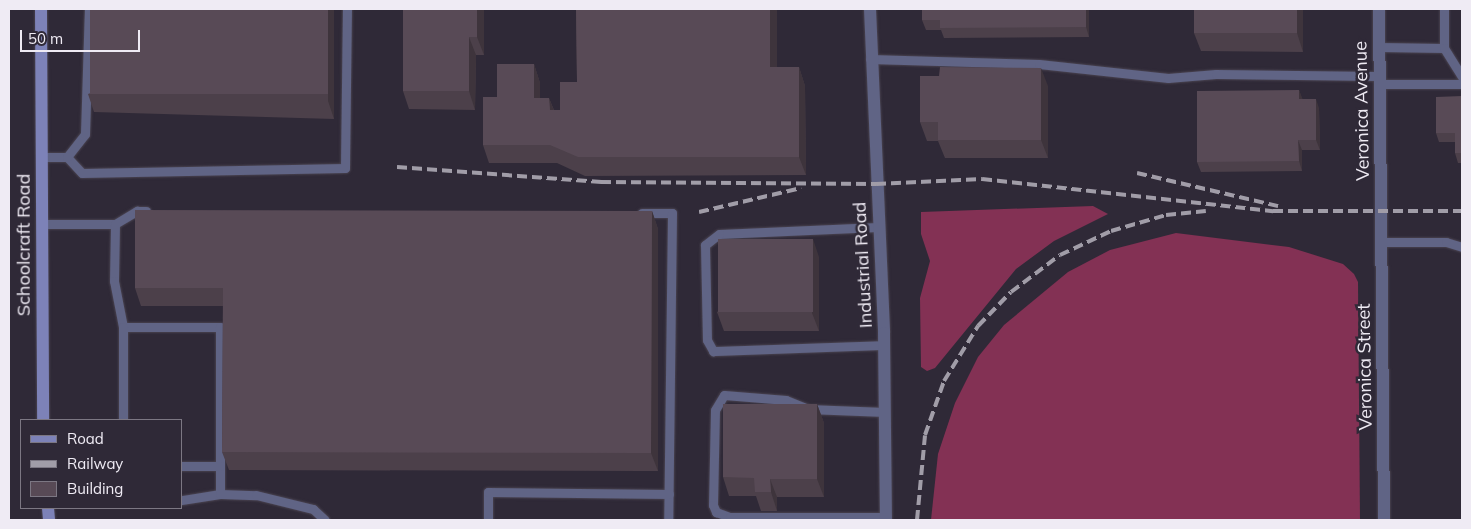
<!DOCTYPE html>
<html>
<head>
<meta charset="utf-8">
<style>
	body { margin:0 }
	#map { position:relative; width:1471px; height:529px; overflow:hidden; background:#2f2937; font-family:Mulish,sans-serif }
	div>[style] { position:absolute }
	.forest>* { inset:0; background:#833154 }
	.roads { filter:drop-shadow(0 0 1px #4a4451) drop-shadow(0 0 1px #4a4451) }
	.lane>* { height:9px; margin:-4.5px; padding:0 4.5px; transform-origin:4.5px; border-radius:4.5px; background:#606485 }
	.street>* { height:12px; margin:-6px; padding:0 6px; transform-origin:6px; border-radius:6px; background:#606485 }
	.secondary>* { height:12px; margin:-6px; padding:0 6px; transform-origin:6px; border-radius:6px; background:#7d82b8 }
	.rail>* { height:4px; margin-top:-2px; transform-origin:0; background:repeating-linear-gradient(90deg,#a19da8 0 10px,transparent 0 15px) }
	.wall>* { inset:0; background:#4c404a }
	.shaded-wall>* { inset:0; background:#3e343c }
	.building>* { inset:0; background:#584a56; transform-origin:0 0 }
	span { translate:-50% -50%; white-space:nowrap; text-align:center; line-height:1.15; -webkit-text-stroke:5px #2f2937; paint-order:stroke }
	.street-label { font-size:18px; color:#efebf4 }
	.frame { position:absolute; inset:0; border:10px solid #efebf4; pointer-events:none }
	.legend { position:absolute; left:20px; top:419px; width:162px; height:90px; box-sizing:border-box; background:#2f2937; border:1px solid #7c7783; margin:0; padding:6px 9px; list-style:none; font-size:15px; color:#efebf4 }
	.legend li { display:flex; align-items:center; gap:10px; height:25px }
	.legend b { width:25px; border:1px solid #7c7783 }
	.scale { position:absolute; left:20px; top:30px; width:120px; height:22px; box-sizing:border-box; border:2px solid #efebf4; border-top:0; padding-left:6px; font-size:15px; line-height:18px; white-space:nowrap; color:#efebf4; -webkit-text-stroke:4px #2f2937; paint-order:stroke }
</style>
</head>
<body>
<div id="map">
	<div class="forest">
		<div style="clip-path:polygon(1093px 206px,1108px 214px,1054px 241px,1016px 269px,935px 368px,927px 371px,921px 367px,920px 298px,930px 261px,921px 234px,921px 212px)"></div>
		<div style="clip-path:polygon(1176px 233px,1289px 247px,1343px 264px,1354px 274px,1358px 282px,1360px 520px,931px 520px,938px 454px,955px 403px,978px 357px,1004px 325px,1068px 272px,1110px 250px)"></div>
	</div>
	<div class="roads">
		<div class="lane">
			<div style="left:1379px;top:47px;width:65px;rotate:0.9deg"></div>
			<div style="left:1444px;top:48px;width:39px;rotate:-90deg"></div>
			<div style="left:1444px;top:48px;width:34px;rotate:58deg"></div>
			<div style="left:870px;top:59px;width:169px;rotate:1.7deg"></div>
			<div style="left:1039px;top:64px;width:130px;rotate:6.2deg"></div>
			<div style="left:1168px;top:78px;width:48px;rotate:-4.8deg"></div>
			<div style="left:1216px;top:74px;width:163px;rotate:0.7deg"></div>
			<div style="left:1379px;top:84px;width:83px"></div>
			<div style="left:41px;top:157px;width:26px"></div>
			<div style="left:67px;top:157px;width:22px;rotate:47deg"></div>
			<div style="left:82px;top:173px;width:263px;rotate:-1.1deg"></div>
			<div style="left:345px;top:168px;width:159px;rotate:-89.3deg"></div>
			<div style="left:67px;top:157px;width:29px;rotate:-52deg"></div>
			<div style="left:85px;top:134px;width:125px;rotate:-88.2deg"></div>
			<div style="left:642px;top:213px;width:30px"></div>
			<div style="left:672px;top:213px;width:307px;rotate:90.7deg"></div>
			<div style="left:41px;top:224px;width:74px"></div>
			<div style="left:115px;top:224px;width:57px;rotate:91deg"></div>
			<div style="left:114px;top:281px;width:47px;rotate:78.9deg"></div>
			<div style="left:123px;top:327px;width:97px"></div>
			<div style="left:220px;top:327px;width:167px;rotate:90deg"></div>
			<div style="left:220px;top:494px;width:39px;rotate:171deg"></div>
			<div style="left:115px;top:224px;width:26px;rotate:-31deg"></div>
			<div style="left:137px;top:211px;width:9px"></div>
			<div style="left:878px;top:227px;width:159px;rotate:177.5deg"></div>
			<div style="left:719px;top:234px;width:18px;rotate:142deg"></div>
			<div style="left:705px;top:245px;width:95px;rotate:88.8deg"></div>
			<div style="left:707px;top:340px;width:13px;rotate:61deg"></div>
			<div style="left:713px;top:351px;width:171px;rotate:-2deg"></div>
			<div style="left:1381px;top:242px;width:65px"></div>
			<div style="left:1446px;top:242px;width:17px;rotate:17deg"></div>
			<div style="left:885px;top:412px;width:77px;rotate:-177.8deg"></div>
			<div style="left:808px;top:409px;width:24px;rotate:-158deg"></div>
			<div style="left:786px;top:400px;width:62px;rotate:-175.4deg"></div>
			<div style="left:724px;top:395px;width:17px;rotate:121deg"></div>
			<div style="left:715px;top:410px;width:95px;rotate:91.2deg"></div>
			<div style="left:713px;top:505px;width:8px;rotate:67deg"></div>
			<div style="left:716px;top:512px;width:15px;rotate:20deg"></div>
			<div style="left:730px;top:517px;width:156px"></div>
			<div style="left:123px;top:420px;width:93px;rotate:-90deg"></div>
			<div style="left:181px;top:466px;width:39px"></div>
			<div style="left:220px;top:494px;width:36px;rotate:2deg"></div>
			<div style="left:256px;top:495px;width:59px;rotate:13.8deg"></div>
			<div style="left:313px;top:509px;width:16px;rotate:43deg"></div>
			<div style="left:488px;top:520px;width:28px;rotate:-90deg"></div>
			<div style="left:488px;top:492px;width:181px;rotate:0.6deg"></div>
		</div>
		<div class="street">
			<div style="left:870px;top:9px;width:324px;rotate:87.5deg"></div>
			<div style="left:884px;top:333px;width:187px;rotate:89.4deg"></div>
			<div style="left:1379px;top:9px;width:511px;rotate:89.44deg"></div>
		</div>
		<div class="secondary">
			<div style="left:41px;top:9px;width:411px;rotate:89.7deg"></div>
			<div style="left:48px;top:508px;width:12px;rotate:85deg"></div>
		</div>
	</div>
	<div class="rail">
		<div style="left:397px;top:167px;width:205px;rotate:4.2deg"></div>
		<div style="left:601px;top:182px;width:275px;rotate:0.4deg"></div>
		<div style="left:876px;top:184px;width:106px;rotate:-2.7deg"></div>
		<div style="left:982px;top:179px;width:293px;rotate:6.3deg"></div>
		<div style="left:1273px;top:211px;width:189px"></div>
		<div style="left:1137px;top:173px;width:145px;rotate:13.2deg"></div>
		<div style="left:699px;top:212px;width:105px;rotate:-13.2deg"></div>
		<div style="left:917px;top:520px;width:85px;rotate:-84.6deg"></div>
		<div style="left:925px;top:435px;width:57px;rotate:-70.6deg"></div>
		<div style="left:944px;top:381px;width:65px;rotate:-58.3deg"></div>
		<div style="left:978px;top:326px;width:47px;rotate:-45.9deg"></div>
		<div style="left:1011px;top:292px;width:61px;rotate:-37.1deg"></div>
		<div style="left:1060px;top:255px;width:56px;rotate:-25.2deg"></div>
		<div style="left:1111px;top:231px;width:57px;rotate:-16.2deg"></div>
		<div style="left:1166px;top:215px;width:40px;rotate:-5.7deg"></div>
	</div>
	<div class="wall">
		<div style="clip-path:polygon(334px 9px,334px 119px,94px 112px,88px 94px)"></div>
		<div style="clip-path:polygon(403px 9px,484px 9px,484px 55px,476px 55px,475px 110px,409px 109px,403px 91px)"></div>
		<div style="clip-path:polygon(576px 9px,777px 9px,777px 67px,799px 67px,805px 86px,806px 175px,585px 176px,557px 163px,489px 163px,483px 145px,497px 97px,534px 64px,540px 83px,540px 98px,549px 98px,554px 110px,560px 110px,577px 82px)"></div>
		<div style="clip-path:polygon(922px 9px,1089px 9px,1089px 37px,944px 38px,941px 30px,926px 30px,922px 20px)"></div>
		<div style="clip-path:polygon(1194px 9px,1303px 9px,1303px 52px,1201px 51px,1194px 33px)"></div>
		<div style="clip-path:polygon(1048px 86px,1048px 158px,945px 158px,938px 141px,927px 141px,920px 122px)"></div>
		<div style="clip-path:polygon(1299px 90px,1302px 99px,1319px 108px,1320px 150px,1302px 150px,1302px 171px,1201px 172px,1197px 162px)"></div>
		<div style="clip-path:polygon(1462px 96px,1462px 163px,1458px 163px,1455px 153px,1455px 142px,1439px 142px,1436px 133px)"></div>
		<div style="clip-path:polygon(652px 211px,658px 229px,658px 471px,229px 470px,222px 452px,223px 306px,141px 306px,135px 288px)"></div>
		<div style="clip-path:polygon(819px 257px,819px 331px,724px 331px,717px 312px)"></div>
		<div style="clip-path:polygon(817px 404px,824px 423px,824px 497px,777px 497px,777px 511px,761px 511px,756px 496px,729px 496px,723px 477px)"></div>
	</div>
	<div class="shaded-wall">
		<div style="clip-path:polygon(328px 9px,334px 9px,334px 119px,328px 101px)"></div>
		<div style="clip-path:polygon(477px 9px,484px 9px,484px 55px,477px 37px)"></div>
		<div style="clip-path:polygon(770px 9px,777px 9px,777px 86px,770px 67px)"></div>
		<div style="clip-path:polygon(1086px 9px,1089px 9px,1089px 37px,1086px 27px)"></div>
		<div style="clip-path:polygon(1297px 9px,1303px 9px,1303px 52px,1297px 33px)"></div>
		<div style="clip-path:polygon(469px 37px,476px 55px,475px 110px,469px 91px)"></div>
		<div style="clip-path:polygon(534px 64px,540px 83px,540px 116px,534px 98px)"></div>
		<div style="clip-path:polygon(799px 67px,805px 86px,806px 175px,799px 157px)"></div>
		<div style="clip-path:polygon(1041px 68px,1048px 86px,1048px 158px,1041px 140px)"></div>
		<div style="clip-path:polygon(1299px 90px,1303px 100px,1299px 99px)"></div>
		<div style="clip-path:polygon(549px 98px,556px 116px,550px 110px)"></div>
		<div style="clip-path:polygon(1316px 99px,1319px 108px,1320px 150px,1316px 140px)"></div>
		<div style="clip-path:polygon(1298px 140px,1302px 150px,1302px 171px,1299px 161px)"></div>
		<div style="clip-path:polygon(652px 211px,658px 229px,658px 471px,651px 453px)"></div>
		<div style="clip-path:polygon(813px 239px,819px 257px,819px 331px,812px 313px)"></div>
		<div style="clip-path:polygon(817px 404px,824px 423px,824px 497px,817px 479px)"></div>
		<div style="clip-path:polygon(770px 479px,777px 497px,777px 511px,771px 492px)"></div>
	</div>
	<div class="building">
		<div style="left:90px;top:9px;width:238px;height:85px"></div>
		<div style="clip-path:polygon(403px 9px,477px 9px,477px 37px,469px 37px,469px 91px,403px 91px)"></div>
		<div style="clip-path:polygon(576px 9px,770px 9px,770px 67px,799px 67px,799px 157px,578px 157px,550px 145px,483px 145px,483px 97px,497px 97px,497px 64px,534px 64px,534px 98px,549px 98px,550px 110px,560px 110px,560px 82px,577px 82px)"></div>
		<div style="clip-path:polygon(922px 9px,1086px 9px,1086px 27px,940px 28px,940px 20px,922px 20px)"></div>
		<div style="left:1194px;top:9px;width:103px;height:24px"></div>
		<div style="clip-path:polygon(940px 67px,1041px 68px,1041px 140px,938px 140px,938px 122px,920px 122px,920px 76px,939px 76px)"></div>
		<div style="clip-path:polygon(1299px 90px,1299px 99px,1316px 99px,1316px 140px,1298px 140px,1299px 161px,1197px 162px,1197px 91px)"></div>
		<div style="clip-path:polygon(1462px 96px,1462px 153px,1455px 153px,1455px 133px,1436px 133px,1436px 97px)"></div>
		<div style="clip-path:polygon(135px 210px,652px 211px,651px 453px,222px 452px,223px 288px,135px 288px)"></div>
		<div style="left:718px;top:239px;width:95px;height:73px"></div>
		<div style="clip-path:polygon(723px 404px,817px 404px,817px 479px,770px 479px,771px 492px,755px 492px,754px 478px,723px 477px)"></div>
	</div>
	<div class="street-label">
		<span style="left:1362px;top:111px;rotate:-91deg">Veronica Avenue</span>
		<span style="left:24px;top:245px;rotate:-90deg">Schoolcraft Road</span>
		<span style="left:863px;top:265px;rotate:-93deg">Industrial Road</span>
		<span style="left:1365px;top:367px;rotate:-91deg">Veronica Street</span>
	</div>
	<div class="frame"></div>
	<ul class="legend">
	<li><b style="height:6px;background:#7d82b8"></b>Road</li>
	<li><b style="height:6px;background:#a19da8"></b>Railway</li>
	<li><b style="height:14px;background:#584a56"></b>Building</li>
	</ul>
	<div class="scale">50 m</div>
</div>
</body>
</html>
